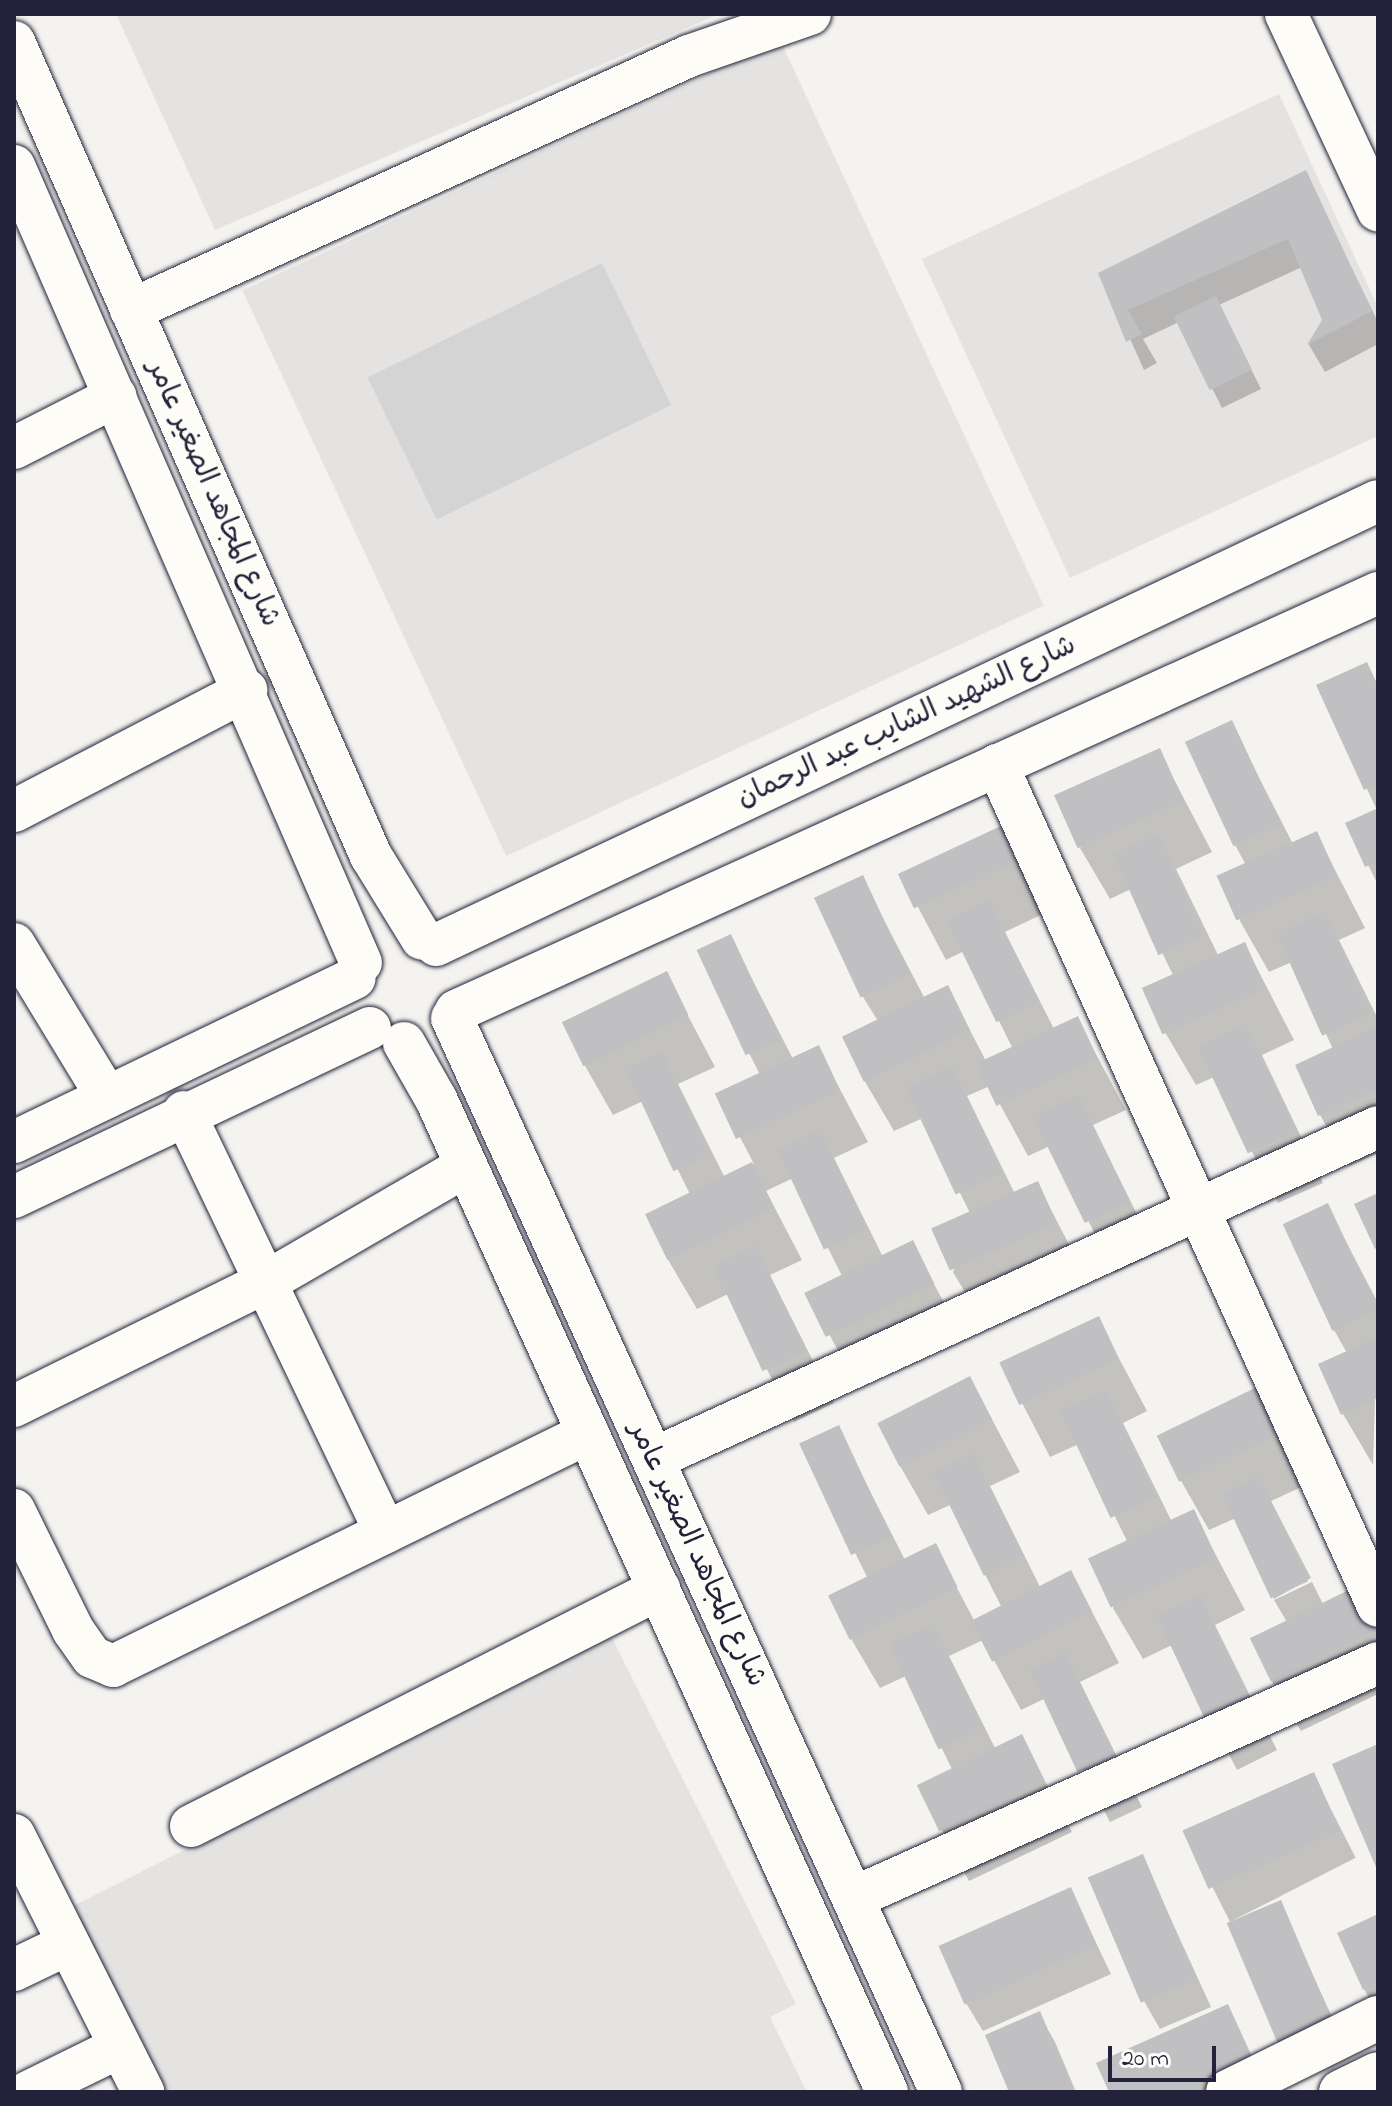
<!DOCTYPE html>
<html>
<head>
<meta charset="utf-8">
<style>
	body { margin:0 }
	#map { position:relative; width:1392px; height:2106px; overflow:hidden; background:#f4f3ef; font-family:"Indie Flower","Playpen Sans Arabic",sans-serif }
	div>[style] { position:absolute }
	.built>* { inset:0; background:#e4e3e2; transform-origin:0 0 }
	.green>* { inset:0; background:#d5d4d5; transform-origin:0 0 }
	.shadow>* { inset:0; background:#0003; transform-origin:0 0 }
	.building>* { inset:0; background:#c0bfc2; transform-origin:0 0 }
	.roads { filter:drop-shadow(0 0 2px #22223b) drop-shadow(0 0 2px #22223b) }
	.minor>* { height:42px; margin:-21px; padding:0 21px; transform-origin:21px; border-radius:21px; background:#fdfcf7 }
	.tertiary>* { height:44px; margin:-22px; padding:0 22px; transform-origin:22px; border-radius:22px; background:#fdfcf7 }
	span { translate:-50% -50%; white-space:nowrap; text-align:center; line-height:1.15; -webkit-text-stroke:6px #fdfcf7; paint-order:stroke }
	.street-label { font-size:28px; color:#22223b }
	.frame { position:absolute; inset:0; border:16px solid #22223b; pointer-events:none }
	.scale { position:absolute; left:1108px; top:2046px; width:108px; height:36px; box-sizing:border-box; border:4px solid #22223b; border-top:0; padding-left:10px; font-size:24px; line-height:28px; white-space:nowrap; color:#22223b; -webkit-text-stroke:6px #fdfcf7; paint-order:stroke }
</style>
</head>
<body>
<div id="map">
	<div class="built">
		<div style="clip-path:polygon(116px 14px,719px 14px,215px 230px)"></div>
		<div style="left:780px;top:40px;width:624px;height:593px;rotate:65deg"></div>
		<div style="clip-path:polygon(1279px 94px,1378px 307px,1378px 436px,1070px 578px,922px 259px)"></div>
		<div style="clip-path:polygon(611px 1636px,796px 2004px,770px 2017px,807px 2092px,167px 2092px,73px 1906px)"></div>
	</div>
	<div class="green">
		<div style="left:602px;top:263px;width:158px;height:261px;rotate:64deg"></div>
	</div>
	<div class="shadow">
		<div style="clip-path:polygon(1305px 173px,1378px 322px,1378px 344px,1325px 372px,1309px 345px,1325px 320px,1302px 267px,1219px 305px,1261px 389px,1222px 408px,1179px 322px,1143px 339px,1157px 363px,1144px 370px,1101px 274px)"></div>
		<div style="clip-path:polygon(1366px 664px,1378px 685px,1378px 885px,1348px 824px,1377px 810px,1318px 686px)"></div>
		<div style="clip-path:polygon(1231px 723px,1293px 844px,1316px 833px,1365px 928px,1339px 940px,1378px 1019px,1378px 1153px,1349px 1166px,1320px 1115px,1333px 1049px,1292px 962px,1269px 972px,1240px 921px,1246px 865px,1235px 845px)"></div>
		<div style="clip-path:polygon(1159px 751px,1212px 852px,1176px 869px,1219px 957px,1245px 945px,1294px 1040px,1262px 1055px,1323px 1183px,1278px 1203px,1214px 1077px,1196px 1085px,1166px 1034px,1146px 990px,1174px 977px,1131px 889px,1110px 899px,1080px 848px)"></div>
		<div style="clip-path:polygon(1002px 827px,1047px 912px,1005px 932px,1054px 1029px,1077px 1019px,1126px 1110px,1093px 1125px,1156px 1253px,1115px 1273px,1050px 1146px,1028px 1156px,990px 1086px,967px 1096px,1015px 1194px,1037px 1183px,1085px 1275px,983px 1323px,953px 1272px,971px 1215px,923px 1118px,894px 1131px,864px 1080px,878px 1021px,863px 997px,862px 878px,925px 999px,948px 988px,986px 1061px,1013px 1049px,964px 951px,946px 960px,901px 875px)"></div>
		<div style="clip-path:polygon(730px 936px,793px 1059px,818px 1048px,868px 1142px,834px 1158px,883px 1257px,912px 1243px,962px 1336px,857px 1386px,807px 1293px,842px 1276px,793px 1178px,766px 1191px,802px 1260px,770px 1275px,834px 1403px,794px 1422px,728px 1294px,697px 1309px,667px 1258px,690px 1194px,643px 1101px,613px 1115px,584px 1064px,666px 974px,715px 1067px,678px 1084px,725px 1178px,754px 1164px,718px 1095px,760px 1075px,699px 951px)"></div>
		<div style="clip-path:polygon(1327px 1205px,1378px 1303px,1373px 1465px,1343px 1414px,1347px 1353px,1334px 1330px)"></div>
		<div style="clip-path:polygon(1098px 1319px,1147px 1411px,1123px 1423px,1172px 1522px,1193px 1512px,1245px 1610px,1215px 1625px,1277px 1750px,1237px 1770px,1172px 1645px,1143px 1659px,1113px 1608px,1128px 1543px,1079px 1444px,1050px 1457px,1002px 1364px)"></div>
		<div style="clip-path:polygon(970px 1378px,1020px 1472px,990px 1486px,1040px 1587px,1071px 1572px,1119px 1663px,1080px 1682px,1142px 1807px,1110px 1822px,1046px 1698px,1021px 1710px,983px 1640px,949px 1656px,995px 1748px,1021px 1736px,1072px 1832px,969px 1881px,918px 1785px,952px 1769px,906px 1676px,880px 1688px,850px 1637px,867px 1577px,802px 1445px,838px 1428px,905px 1560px,935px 1546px,977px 1626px,1001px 1606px,950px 1505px,928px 1515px,899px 1464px)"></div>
		<div style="clip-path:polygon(1260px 1388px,1310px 1483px,1271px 1501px,1311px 1578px,1274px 1599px,1236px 1518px,1209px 1530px,1180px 1479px)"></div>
		<div style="clip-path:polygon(1312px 1582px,1323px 1604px,1355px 1590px,1378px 1630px,1378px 1694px,1301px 1731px,1271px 1680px,1287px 1622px,1274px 1600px)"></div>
		<div style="left:1313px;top:1774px;width:94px;height:141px;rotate:63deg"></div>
		<div style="clip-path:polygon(1142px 1856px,1211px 2007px,1160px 2029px,1144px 2001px)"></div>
		<div style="clip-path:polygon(1070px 1889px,1111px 1974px,983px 2031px,966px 2003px)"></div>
		<div style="clip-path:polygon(1280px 1903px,1349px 2054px,1298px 2076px)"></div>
		<div style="clip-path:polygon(1378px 1917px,1378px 2013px,1364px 1989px)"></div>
		<div style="clip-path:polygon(1227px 2007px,1268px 2090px,1111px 2092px)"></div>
		<div style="clip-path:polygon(1039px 2014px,1055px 2042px,1076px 2092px,1011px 2092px)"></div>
	</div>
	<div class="building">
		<div style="clip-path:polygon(1306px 170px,1372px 311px,1307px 345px,1322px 320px,1288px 239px,1128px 310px,1142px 334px,1126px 342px,1098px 273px)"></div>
		<div style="left:1216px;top:296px;width:82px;height:47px;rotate:64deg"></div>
		<div style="clip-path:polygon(1367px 662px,1378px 686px,1378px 784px,1364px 790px,1316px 685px)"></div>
		<div style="left:1232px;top:720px;width:115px;height:52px;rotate:65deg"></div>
		<div style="left:1160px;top:748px;width:58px;height:116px;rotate:66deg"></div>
		<div style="clip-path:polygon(1378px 808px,1378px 861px,1365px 867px,1345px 823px)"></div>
		<div style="left:1003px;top:825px;width:38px;height:116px;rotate:65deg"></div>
		<div style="left:1317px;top:831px;width:49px;height:110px;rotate:66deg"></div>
		<div style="left:1158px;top:834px;width:111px;height:49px;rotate:66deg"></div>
		<div style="left:863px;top:875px;width:110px;height:54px;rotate:65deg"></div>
		<div style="left:989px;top:900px;width:113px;height:47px;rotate:64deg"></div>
		<div style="left:1325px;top:912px;width:112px;height:53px;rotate:66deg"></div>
		<div style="left:731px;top:934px;width:116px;height:38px;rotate:65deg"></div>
		<div style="left:1245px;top:942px;width:51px;height:113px;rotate:66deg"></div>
		<div style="left:667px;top:971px;width:49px;height:117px;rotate:64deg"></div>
		<div style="left:948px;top:985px;width:50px;height:118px;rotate:64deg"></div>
		<div style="left:1078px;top:1016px;width:47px;height:112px;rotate:65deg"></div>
		<div style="left:1246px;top:1024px;width:118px;height:53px;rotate:65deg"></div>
		<div style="clip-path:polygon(1378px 1026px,1378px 1089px,1318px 1116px,1295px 1065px)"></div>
		<div style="left:819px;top:1045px;width:50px;height:115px;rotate:65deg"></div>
		<div style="left:662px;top:1052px;width:113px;height:40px;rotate:65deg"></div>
		<div style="left:952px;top:1066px;width:118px;height:51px;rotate:65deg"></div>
		<div style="left:1078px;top:1095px;width:118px;height:50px;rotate:64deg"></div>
		<div style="left:820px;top:1130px;width:110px;height:47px;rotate:65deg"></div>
		<div style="left:752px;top:1162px;width:51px;height:119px;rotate:64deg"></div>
		<div style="left:1038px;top:1181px;width:46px;height:117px;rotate:66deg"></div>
		<div style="clip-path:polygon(1378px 1193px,1378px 1247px,1375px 1249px,1354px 1204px)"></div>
		<div style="left:1328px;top:1203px;width:118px;height:50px;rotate:65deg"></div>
		<div style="left:913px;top:1240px;width:49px;height:121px;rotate:64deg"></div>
		<div style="left:756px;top:1246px;width:116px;height:47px;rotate:65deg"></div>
		<div style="left:1099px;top:1316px;width:47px;height:110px;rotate:65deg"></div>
		<div style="clip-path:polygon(1378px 1337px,1378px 1398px,1341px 1415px,1318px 1364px)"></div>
		<div style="left:970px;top:1376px;width:49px;height:104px;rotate:63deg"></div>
		<div style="left:1261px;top:1385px;width:51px;height:116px;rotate:64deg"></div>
		<div style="left:1106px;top:1390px;width:118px;height:50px;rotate:65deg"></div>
		<div style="left:839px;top:1425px;width:123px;height:44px;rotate:65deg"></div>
		<div style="left:973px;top:1453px;width:115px;height:44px;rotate:64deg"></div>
		<div style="left:1259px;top:1476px;width:116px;height:41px;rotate:65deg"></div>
		<div style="left:1194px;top:1509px;width:54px;height:117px;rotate:65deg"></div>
		<div style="left:936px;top:1543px;width:49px;height:120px;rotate:64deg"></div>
		<div style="left:1071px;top:1570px;width:46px;height:112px;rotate:63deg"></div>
		<div style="left:1355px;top:1587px;width:48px;height:117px;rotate:64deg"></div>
		<div style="left:1200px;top:1595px;width:115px;height:48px;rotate:65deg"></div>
		<div style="left:933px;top:1624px;width:116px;height:48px;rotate:65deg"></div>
		<div style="left:1066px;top:1653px;width:113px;height:40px;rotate:65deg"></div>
		<div style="left:1022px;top:1734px;width:51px;height:117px;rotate:64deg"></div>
		<div style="clip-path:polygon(1378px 1744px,1378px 1872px,1332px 1764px)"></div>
		<div style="left:1314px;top:1772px;width:64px;height:144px;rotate:66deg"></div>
		<div style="left:1143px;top:1854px;width:136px;height:60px;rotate:67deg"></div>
		<div style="left:1071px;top:1887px;width:64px;height:145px;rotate:66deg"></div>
		<div style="left:1281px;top:1900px;width:136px;height:59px;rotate:67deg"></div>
		<div style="clip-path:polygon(1378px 1914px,1378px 1983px,1363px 1990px,1337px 1933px)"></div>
		<div style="clip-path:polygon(1228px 2004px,1254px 2061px,1185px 2092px,1109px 2092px,1096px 2063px)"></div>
		<div style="clip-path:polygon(1040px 2011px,1074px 2092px,1009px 2092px,985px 2035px)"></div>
	</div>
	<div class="roads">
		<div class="minor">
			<div style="left:1286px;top:14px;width:217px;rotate:64.9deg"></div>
			<div style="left:14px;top:42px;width:889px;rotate:66.32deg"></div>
			<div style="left:371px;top:856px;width:97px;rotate:58.4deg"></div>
			<div style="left:14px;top:166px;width:869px;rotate:66.47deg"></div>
			<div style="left:131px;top:310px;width:613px;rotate:-24.47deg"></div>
			<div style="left:689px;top:56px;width:128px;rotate:-19.1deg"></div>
			<div style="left:14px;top:448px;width:114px;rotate:-27deg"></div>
			<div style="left:997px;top:765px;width:923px;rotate:65.63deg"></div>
			<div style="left:14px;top:811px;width:262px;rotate:-27.5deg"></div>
			<div style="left:14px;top:944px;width:179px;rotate:58.7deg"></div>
			<div style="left:436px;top:945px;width:1041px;rotate:-25.24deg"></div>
			<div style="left:456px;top:1011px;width:1012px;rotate:-24.39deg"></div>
			<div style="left:452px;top:1018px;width:1180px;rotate:65.52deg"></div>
			<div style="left:404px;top:1043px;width:64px;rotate:60.3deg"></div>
			<div style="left:436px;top:1099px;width:1091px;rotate:65.57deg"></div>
			<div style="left:184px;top:1112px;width:466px;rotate:64.4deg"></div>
			<div style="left:14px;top:1142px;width:378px;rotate:-25.7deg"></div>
			<div style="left:14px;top:1197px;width:394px;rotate:-25.4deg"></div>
			<div style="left:14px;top:1406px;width:281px;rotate:-26.2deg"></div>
			<div style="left:266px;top:1282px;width:231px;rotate:-30.1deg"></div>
			<div style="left:653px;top:1459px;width:797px;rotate:-24.6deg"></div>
			<div style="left:14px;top:1510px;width:134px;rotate:63.8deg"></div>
			<div style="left:73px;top:1630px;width:33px;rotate:55deg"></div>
			<div style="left:92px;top:1657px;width:23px;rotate:23deg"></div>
			<div style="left:113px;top:1666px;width:529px;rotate:-26.13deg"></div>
			<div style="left:191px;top:1826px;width:525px;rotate:-26.86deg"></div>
			<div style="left:14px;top:1835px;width:288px;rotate:63.3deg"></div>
			<div style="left:853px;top:1898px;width:575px;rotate:-24.11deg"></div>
			<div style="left:14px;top:1970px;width:60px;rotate:-25.7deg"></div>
			<div style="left:28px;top:2092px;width:102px;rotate:-26.1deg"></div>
		</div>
		<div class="tertiary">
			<div style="left:1228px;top:2092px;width:167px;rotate:-26.3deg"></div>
			<div style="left:1341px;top:2092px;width:41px;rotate:-25.9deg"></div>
		</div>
	</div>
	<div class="street-label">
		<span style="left:212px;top:494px;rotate:66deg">شارع المجاهد الصغير عامر</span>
		<span style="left:907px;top:723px;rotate:-25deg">شارع الشهيد الشايب عبد الرحمان</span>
		<span style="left:696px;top:1555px;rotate:65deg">شارع المجاهد الصغير عامر</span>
	</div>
	<div class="frame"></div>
	<div class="scale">20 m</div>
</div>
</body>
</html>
